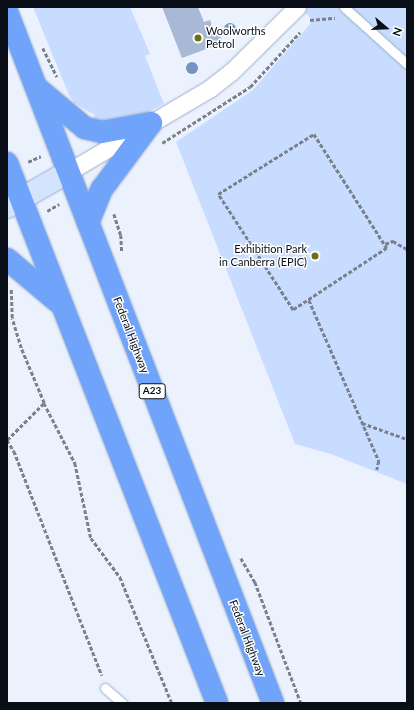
<!DOCTYPE html>
<html>
<head>
<meta charset="utf-8">
<style>
	body { margin:0 }
	#map { position:relative; width:414px; height:710px; overflow:hidden; background:#ebf2fe; font-family:Lato,sans-serif }
	div>[style] { position:absolute }
	.green>* { inset:0; background:#c7dcfe }
	.building>* { inset:0; background:#a8b9d5 }
	.path>* { height:2.5px; margin-top:-1.25px; transform-origin:0; background:repeating-linear-gradient(90deg,#7b818c 0 4px,transparent 0 6px) }
	.roads { filter:drop-shadow(0 0 1px #9daec9) drop-shadow(0 0 1px #9daec9) }
	.lane>* { height:9px; margin:-4.5px; padding:0 4.5px; transform-origin:4.5px; border-radius:4.5px; background:#fff }
	.street>* { height:17px; margin:-8.5px; padding:0 8.5px; transform-origin:8.5px; border-radius:8.5px; background:#fff }
	.secondary>* { height:22px; margin:-11px; padding:0 11px; transform-origin:11px; border-radius:11px; background:#d4e3fe }
	.highway>* { height:22px; margin:-11px; padding:0 11px; transform-origin:11px; border-radius:11px; background:#70a3fa }
	.trees>* { width:12px; height:12px; margin:-6px; border-radius:50%; background:#7892c0 }
	.dots>* { width:11px; height:11px; translate:-50% -50%; box-sizing:border-box; border:2px solid #fff; border-radius:50% }
	span { translate:-50% -50%; white-space:nowrap; text-align:center; line-height:1.15; -webkit-text-stroke:3px #fff; paint-order:stroke }
	.shield-label span { padding:1px 3px; background:#fff; border:1px solid; border-radius:3px; -webkit-text-stroke-width:0 }
	.shield-label { font-size:10px; color:#090e17; font-weight:700 }
	.poi-label { font-size:11px; color:#090e17 }
	.left { translate:0 -50%; text-align:left }
	.right { translate:-100% -50%; text-align:right }
	.street-label { font-size:11px; color:#090e17 }
	.frame { position:absolute; inset:0; border:8px solid #090e17; pointer-events:none }
	.north { position:absolute; left:366px; top:8px; width:40px; height:40px; -webkit-text-stroke:3px #fff; paint-order:stroke; rotate:109deg; font-size:11px; font-weight:700; line-height:16px; text-align:center; color:#090e17 }
	.north::after { content:''; display:block; margin:auto; width:14px; height:18px; background:#090e17; clip-path:polygon(50% 0,100% 100%,50% 72%,0 100%) }
</style>
</head>
<body>
<div id="map">
	<div class="green">
		<div style="clip-path:polygon(33px 7px,130px 7px,150px 54px,145px 56px,164px 104px,130px 120px,113px 124px,93px 119px,95px 115px,74px 103px,69px 95px)"></div>
		<div style="clip-path:polygon(296px 7px,407px 7px,407px 484px,331px 454px,295px 444px,176px 142px,253px 90px,311px 23px,309px 16px)"></div>
	</div>
	<div class="building">
		<div style="clip-path:polygon(162px 7px,198px 7px,204px 22px,210px 20px,214px 30px,218px 28px,223px 43px,182px 58px)"></div>
	</div>
	<div class="path">
		<div style="left:310px;top:20px;width:25px;rotate:-5deg"></div>
		<div style="left:43px;top:48px;width:32px;rotate:64deg"></div>
		<div style="left:314px;top:134px;width:135px;rotate:57.4deg"></div>
		<div style="left:387px;top:248px;width:113px;rotate:146.6deg"></div>
		<div style="left:293px;top:310px;width:138px;rotate:-122.9deg"></div>
		<div style="left:218px;top:194px;width:113px;rotate:-32deg"></div>
		<div style="left:162px;top:143px;width:104px;rotate:-32.5deg"></div>
		<div style="left:250px;top:87px;width:74px;rotate:-47.7deg"></div>
		<div style="left:28px;top:162px;width:14px;rotate:-25deg"></div>
		<div style="left:47px;top:211px;width:14px;rotate:-30deg"></div>
		<div style="left:114px;top:214px;width:22px;rotate:72deg"></div>
		<div style="left:121px;top:235px;width:17px;rotate:87deg"></div>
		<div style="left:385px;top:244px;width:9px;rotate:-21deg"></div>
		<div style="left:393px;top:241px;width:16px;rotate:30deg"></div>
		<div style="left:309px;top:300px;width:176px;rotate:66.5deg"></div>
		<div style="left:379px;top:461px;width:9px;rotate:103deg"></div>
		<div style="left:44px;top:403px;width:68px;rotate:62.7deg"></div>
		<div style="left:75px;top:463px;width:77px;rotate:78deg"></div>
		<div style="left:91px;top:538px;width:49px;rotate:53.4deg"></div>
		<div style="left:120px;top:577px;width:136px;rotate:67.6deg"></div>
		<div style="left:362px;top:423px;width:48px;rotate:19.6deg"></div>
		<div style="left:7px;top:440px;width:13px;rotate:58deg"></div>
		<div style="left:14px;top:451px;width:241px;rotate:68.6deg"></div>
		<div style="left:7px;top:440px;width:52px;rotate:-45deg"></div>
		<div style="left:44px;top:403px;width:60px;rotate:-112.7deg"></div>
		<div style="left:21px;top:348px;width:31px;rotate:-107deg"></div>
		<div style="left:12px;top:318px;width:29px;rotate:-92deg"></div>
		<div style="left:241px;top:558px;width:28px;rotate:60deg"></div>
		<div style="left:255px;top:582px;width:129px;rotate:69.2deg"></div>
	</div>
	<div class="roads">
		<div class="lane">
			<div style="left:344px;top:7px;width:85px;rotate:42.1deg"></div>
			<div style="left:105px;top:688px;width:23px;rotate:41deg"></div>
		</div>
		<div class="street">
			<div style="left:68px;top:172px;width:164px;rotate:-30.5deg"></div>
			<div style="left:209px;top:89px;width:28px;rotate:-38deg"></div>
			<div style="left:231px;top:72px;width:93px;rotate:-44.6deg"></div>
		</div>
		<div class="secondary">
			<div style="left:7px;top:207px;width:70px;rotate:-29.8deg"></div>
		</div>
		<div class="highway">
			<div style="left:7px;top:12px;width:740px;rotate:68.95deg"></div>
			<div style="left:37px;top:88px;width:62px;rotate:39.8deg"></div>
			<div style="left:85px;top:128px;width:17px;rotate:13deg"></div>
			<div style="left:102px;top:132px;width:50px;rotate:-10.4deg"></div>
			<div style="left:7px;top:163px;width:579px;rotate:68.75deg"></div>
			<div style="left:88px;top:223px;width:37px;rotate:-68deg"></div>
			<div style="left:102px;top:189px;width:82px;rotate:-53.4deg"></div>
			<div style="left:7px;top:259px;width:67px;rotate:40.1deg"></div>
		</div>
	</div>
	<div class="trees">
		<div style="left:230px;top:29px"></div>
		<div style="left:192px;top:68px"></div>
	</div>
	<div class="dots">
		<div style="left:198px;top:38px;background:#6e6f13"></div>
		<div style="left:315px;top:256px;background:#6e6f13"></div>
	</div>
	<div class="shield-label">
		<span style="left:152px;top:391px">A23</span>
	</div>
	<div class="poi-label">
		<span class="left" style="left:206px;top:38px">Woolworths<br>Petrol</span>
		<span class="right" style="left:307px;top:256px">Exhibition Park<br>in Canberra (EPIC)</span>
	</div>
	<div class="street-label">
		<span style="left:131px;top:335px;rotate:69deg">Federal Highway</span>
		<span style="left:247px;top:638px;rotate:69deg">Federal Highway</span>
	</div>
	<div class="frame"></div>
	<div class="north">N</div>
</div>
</body>
</html>
